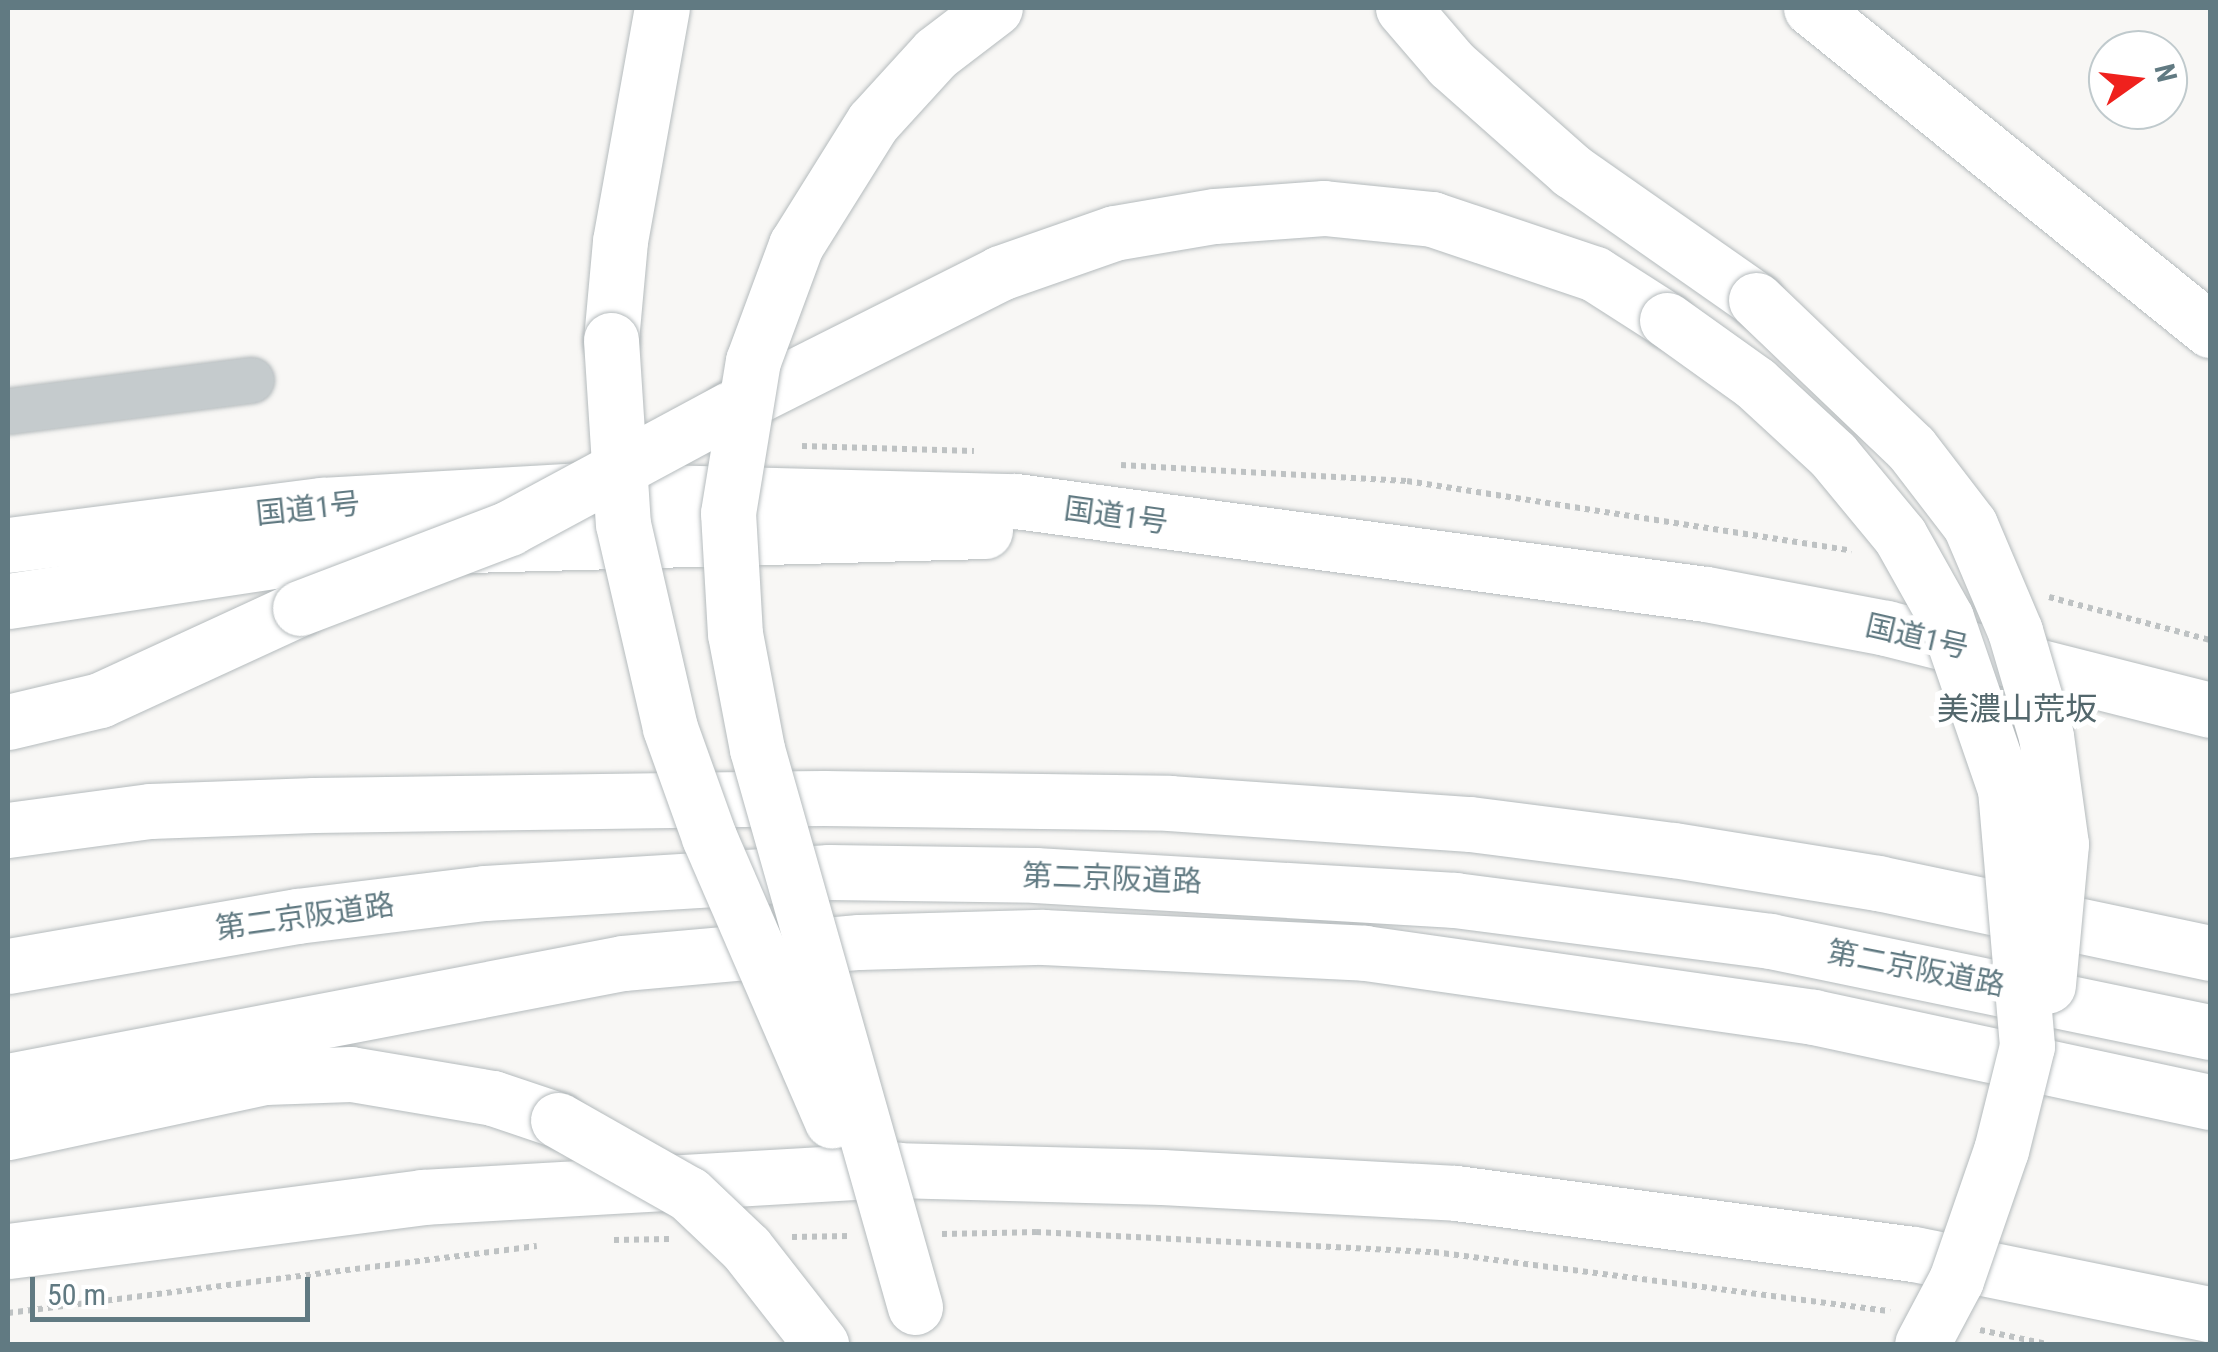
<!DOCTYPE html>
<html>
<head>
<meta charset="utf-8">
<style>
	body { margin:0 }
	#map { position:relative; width:2218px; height:1352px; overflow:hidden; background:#f8f7f5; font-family:"Roboto Condensed","Noto Sans JP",sans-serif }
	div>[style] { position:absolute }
	.path>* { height:6px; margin-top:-3px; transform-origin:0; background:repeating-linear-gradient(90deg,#bec2c3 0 5px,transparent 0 10px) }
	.roads { filter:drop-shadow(0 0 2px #b5bbbd) drop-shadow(0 0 2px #b5bbbd) }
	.minor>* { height:45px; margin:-22.5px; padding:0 22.5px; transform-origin:22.5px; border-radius:22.5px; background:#c5cbcd }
	.highway>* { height:55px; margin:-27.5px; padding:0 27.5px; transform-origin:27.5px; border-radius:27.5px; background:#fff }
	.bridges { filter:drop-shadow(0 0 2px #b5bbbd) drop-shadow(0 0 2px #b5bbbd) }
	.highway-bridge>* { height:55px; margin:-27.5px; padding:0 27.5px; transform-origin:27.5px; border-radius:27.5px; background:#fff }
	span { translate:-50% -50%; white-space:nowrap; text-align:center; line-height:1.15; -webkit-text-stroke:10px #fff; paint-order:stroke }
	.street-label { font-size:30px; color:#617a82 }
	.neighbourhood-label { font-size:32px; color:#53676c }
	.frame { position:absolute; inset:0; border:10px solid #617a82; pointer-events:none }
	.north { position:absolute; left:2088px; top:30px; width:100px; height:100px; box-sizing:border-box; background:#fff; border:2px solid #c0cacd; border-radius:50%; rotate:76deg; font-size:28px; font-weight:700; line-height:40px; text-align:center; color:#617a82 }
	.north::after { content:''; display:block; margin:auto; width:35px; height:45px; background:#ef211d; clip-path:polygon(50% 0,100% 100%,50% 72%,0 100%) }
	.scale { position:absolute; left:30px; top:1277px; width:280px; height:45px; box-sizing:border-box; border:5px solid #617a82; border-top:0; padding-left:12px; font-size:30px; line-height:35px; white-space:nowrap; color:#617a82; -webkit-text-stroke:8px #fff; paint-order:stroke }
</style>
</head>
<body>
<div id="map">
	<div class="path">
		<div style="left:802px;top:446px;width:172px;rotate:1.7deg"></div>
		<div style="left:1121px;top:465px;width:286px;rotate:3.2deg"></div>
		<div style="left:1407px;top:481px;width:450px;rotate:8.9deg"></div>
		<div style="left:2049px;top:597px;width:167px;rotate:15deg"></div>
		<div style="left:942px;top:1234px;width:94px;rotate:-1.2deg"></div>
		<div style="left:1036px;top:1232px;width:399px;rotate:2.9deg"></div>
		<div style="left:1434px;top:1252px;width:460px;rotate:7.4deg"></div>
		<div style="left:792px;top:1237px;width:57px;rotate:-1deg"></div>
		<div style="left:614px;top:1240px;width:55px;rotate:-1deg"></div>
		<div style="left:8px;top:1313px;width:533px;rotate:-7.22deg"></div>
		<div style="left:1980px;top:1330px;width:68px;rotate:11.8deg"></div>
	</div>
	<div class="roads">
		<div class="minor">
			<div style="left:8px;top:411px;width:245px;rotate:-7.3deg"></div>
		</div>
		<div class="highway">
			<div style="left:1403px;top:8px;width:74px;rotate:49.4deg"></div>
			<div style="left:1451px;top:64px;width:162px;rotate:41.5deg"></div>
			<div style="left:1572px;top:171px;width:225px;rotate:35deg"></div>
			<div style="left:1811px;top:8px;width:513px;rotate:38.9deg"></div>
			<div style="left:611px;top:340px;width:99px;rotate:-84.8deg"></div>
			<div style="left:620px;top:241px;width:237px;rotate:-79.8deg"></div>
			<div style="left:730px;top:409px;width:302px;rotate:-26.7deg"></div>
			<div style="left:1000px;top:273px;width:121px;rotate:-19.3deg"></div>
			<div style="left:1114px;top:233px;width:102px;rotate:-9.6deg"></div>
			<div style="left:1215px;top:216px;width:109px;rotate:-4.2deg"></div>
			<div style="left:1324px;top:208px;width:109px;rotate:5.8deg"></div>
			<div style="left:1432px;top:219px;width:172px;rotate:18.6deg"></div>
			<div style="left:1595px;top:274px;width:85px;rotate:32.6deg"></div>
			<div style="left:8px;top:545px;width:317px;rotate:-7.3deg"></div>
			<div style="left:322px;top:505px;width:262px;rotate:-3.3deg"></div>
			<div style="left:584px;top:490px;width:432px;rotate:1.5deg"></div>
			<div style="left:1016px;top:501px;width:696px;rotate:7.68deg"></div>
			<div style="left:1706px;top:594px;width:183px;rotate:10.7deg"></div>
			<div style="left:1886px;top:628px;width:334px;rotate:14.2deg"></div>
			<div style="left:8px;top:601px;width:354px;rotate:-8.6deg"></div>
			<div style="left:358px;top:548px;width:627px;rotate:-1.55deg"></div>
			<div style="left:8px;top:722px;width:95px;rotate:-13.4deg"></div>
			<div style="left:100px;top:700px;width:220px;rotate:-24.7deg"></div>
			<div style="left:8px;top:830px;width:143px;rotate:-7.6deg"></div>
			<div style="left:150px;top:811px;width:164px;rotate:-2.1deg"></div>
			<div style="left:314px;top:805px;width:510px;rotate:-0.79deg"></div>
			<div style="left:824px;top:798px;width:345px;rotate:0.8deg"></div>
			<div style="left:1169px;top:803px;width:302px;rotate:4deg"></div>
			<div style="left:1470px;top:824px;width:206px;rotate:7.3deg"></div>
			<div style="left:1674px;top:850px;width:207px;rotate:9.2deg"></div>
			<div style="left:1878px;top:883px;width:339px;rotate:11.9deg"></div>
			<div style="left:8px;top:966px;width:293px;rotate:-9.8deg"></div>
			<div style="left:297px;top:916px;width:189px;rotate:-7deg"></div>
			<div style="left:485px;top:893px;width:345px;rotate:-3.5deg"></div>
			<div style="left:829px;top:872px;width:206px;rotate:0.8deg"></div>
			<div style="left:1035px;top:875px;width:421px;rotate:3.4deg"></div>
			<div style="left:1455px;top:900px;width:318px;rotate:7.4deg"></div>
			<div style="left:1770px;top:941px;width:449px;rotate:11.7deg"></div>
			<div style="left:8px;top:1081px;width:626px;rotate:-10.86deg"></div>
			<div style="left:623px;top:963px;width:237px;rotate:-5.1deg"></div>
			<div style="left:859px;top:942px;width:184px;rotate:-1.6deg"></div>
			<div style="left:1043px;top:937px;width:322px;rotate:2.8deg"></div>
			<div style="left:1365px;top:953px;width:453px;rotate:8.1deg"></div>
			<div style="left:1813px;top:1017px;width:406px;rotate:12.1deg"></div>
			<div style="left:8px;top:1132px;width:263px;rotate:-12.1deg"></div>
			<div style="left:265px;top:1077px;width:86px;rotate:-2deg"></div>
			<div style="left:351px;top:1074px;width:144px;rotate:9.6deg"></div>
			<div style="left:493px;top:1098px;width:69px;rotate:18.7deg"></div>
			<div style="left:8px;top:1251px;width:418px;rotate:-7.4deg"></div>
			<div style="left:422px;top:1197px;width:476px;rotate:-3.3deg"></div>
			<div style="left:897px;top:1170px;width:265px;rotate:1.5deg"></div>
			<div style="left:1162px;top:1177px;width:294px;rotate:3.1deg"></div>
			<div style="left:1456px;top:1193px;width:462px;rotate:7.6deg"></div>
			<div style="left:1914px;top:1254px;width:302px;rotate:11.5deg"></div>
		</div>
	</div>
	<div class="bridges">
		<div class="highway-bridge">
			<div style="left:1756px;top:300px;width:214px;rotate:43.7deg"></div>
			<div style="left:1911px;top:448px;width:97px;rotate:52.5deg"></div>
			<div style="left:1970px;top:525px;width:115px;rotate:67deg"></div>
			<div style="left:2015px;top:631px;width:109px;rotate:73.6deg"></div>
			<div style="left:2046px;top:736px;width:109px;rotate:82.1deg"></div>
			<div style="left:2061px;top:844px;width:142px;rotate:95.3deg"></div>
			<div style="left:1667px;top:320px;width:108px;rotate:35.6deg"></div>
			<div style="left:1755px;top:383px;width:106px;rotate:42.7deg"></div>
			<div style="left:1833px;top:455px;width:105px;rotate:50.4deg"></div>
			<div style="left:1900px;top:536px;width:94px;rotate:60.7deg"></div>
			<div style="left:1946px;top:618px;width:181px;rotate:71deg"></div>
			<div style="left:2005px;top:789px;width:258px;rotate:85.1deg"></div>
			<div style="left:2027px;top:1046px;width:107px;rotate:104deg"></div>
			<div style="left:2001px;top:1150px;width:138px;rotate:109.1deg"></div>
			<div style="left:1956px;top:1280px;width:72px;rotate:118deg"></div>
			<div style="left:611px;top:340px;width:184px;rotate:86.3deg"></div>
			<div style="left:623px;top:524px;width:209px;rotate:77deg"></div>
			<div style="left:670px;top:728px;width:116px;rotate:70.3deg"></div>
			<div style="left:709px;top:837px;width:309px;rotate:66.6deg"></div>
			<div style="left:300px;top:608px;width:224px;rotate:-20.9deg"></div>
			<div style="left:509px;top:528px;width:251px;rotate:-28.3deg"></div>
			<div style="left:558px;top:1120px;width:150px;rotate:29.5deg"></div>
			<div style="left:689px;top:1194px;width:79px;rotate:43.5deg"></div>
			<div style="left:746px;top:1248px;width:122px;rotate:52deg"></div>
			<div style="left:915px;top:1307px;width:580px;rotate:-105.81deg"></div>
			<div style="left:757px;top:749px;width:117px;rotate:-100.8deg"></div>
			<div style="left:735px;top:634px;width:121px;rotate:-93.3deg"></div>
			<div style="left:728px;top:513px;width:154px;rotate:-80.7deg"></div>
			<div style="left:753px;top:361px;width:124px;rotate:-69.7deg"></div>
			<div style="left:796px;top:245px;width:145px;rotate:-58deg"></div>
			<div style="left:873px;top:122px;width:93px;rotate:-47.6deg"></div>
			<div style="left:936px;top:53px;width:74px;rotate:-37.3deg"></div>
		</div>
	</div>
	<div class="street-label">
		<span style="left:308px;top:509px;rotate:-6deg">国道1号</span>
		<span style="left:1116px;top:516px;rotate:8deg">国道1号</span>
		<span style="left:1917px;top:637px;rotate:13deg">国道1号</span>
		<span style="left:1112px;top:879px;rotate:2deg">第二京阪道路</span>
		<span style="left:305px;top:917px;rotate:-8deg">第二京阪道路</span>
		<span style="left:1916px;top:969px;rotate:11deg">第二京阪道路</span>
	</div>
	<div class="neighbourhood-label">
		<span style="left:2017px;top:709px">美濃山荒坂</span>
	</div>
	<div class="frame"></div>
	<div class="north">N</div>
	<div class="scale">50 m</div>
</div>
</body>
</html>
